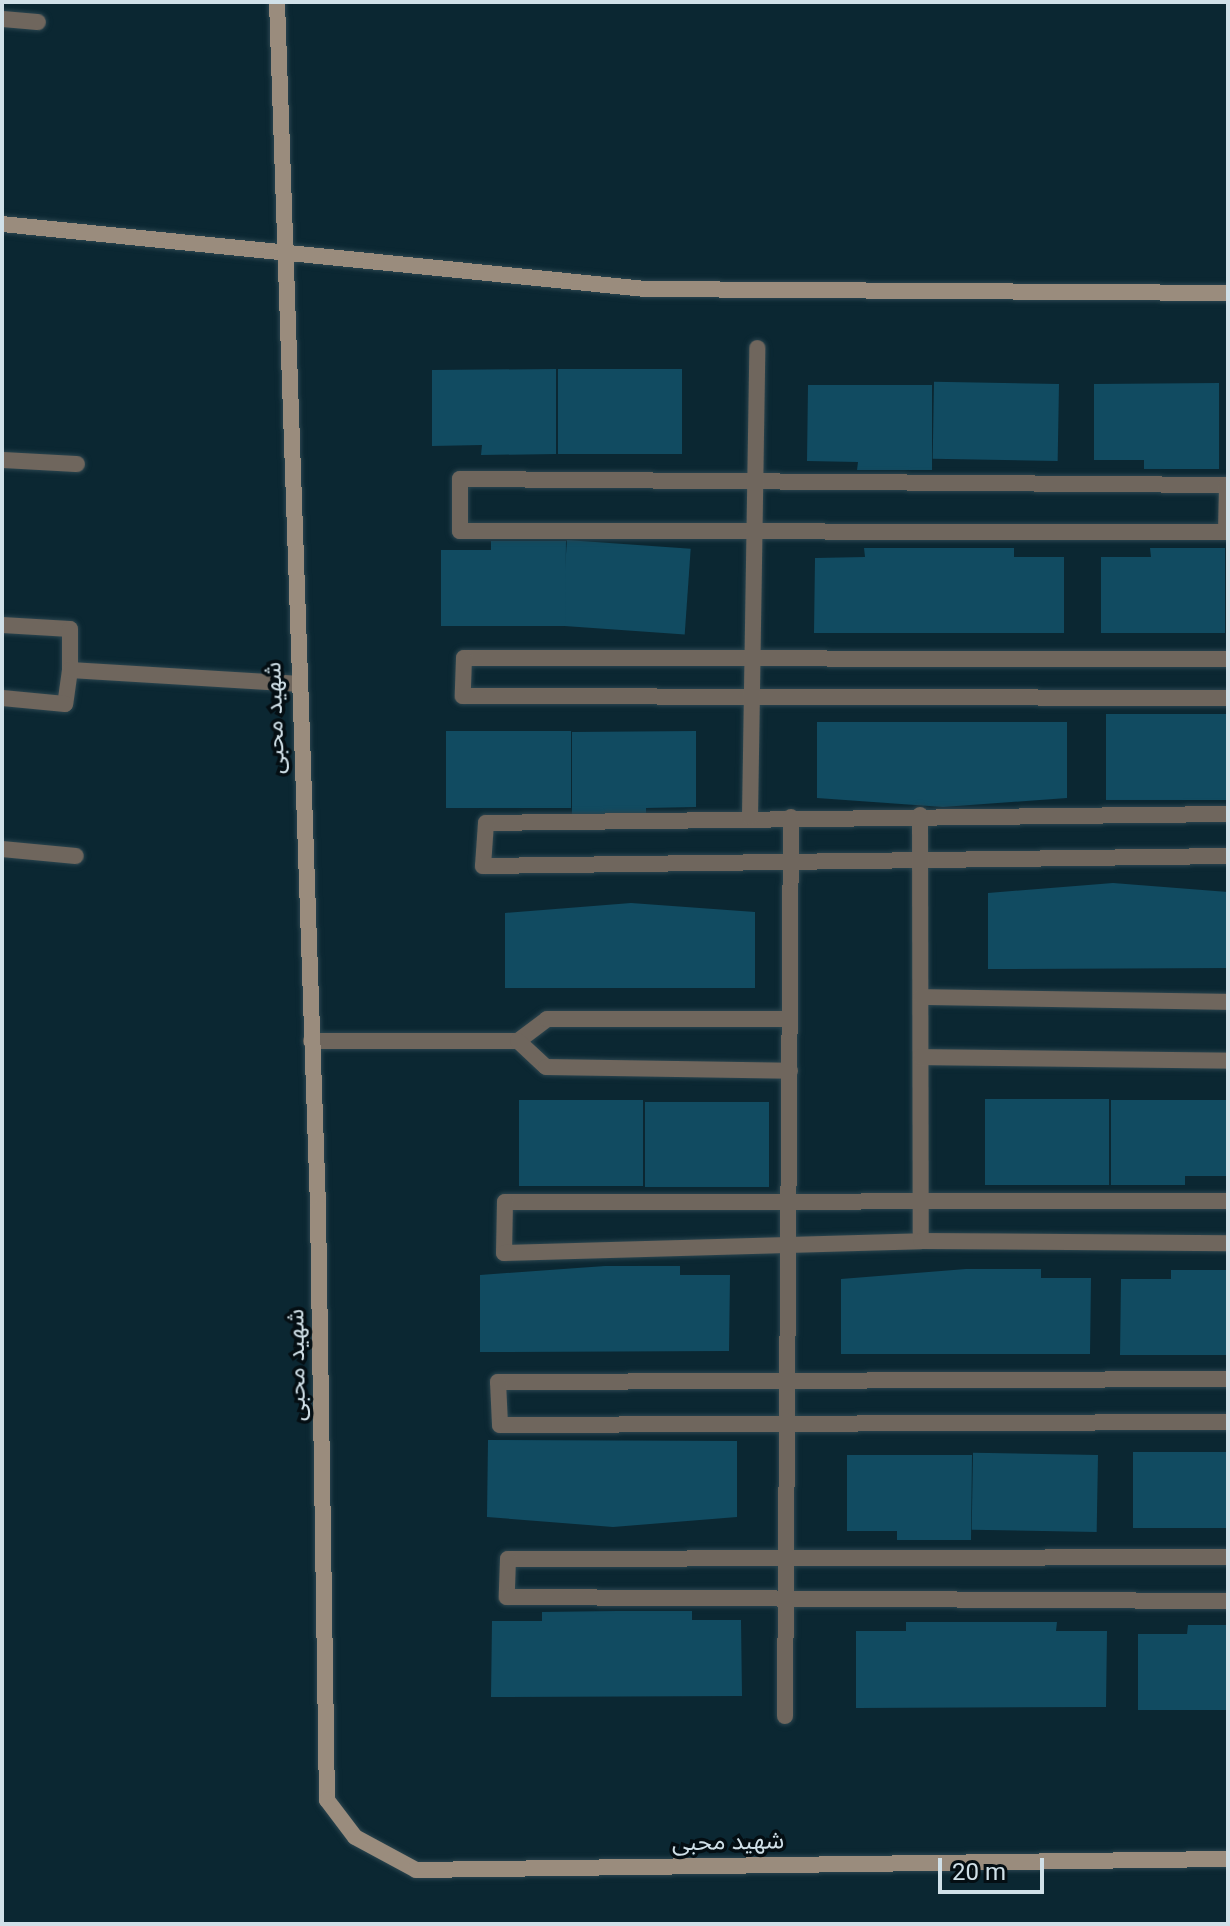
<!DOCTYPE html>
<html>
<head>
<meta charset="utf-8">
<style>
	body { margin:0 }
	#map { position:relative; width:1230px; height:1926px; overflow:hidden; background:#0b2732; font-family:Roboto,"Noto Sans Arabic",sans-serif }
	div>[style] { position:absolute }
	.building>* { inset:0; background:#114b61; transform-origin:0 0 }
	.roads { filter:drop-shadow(0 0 2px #2b454f) drop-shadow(0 0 2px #2b454f) }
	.street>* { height:16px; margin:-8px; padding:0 8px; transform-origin:8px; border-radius:8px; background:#6f665d }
	.secondary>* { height:16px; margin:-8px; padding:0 8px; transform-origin:8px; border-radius:8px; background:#9a8c7d }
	span { translate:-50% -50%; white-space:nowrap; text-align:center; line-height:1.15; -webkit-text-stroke:7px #040e13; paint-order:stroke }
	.street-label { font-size:24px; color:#d0e0e8 }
	.frame { position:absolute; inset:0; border:4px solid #d0e0e8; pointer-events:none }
	.scale { position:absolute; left:938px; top:1858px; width:106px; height:36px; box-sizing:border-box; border:4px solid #d0e0e8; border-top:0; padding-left:10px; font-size:24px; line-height:28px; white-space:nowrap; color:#d0e0e8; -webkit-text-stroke:6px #040e13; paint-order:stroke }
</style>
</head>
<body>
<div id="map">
	<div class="building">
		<div style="clip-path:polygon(556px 369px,556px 454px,481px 455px,482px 445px,432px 446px,432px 370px)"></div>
		<div style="left:558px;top:369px;width:124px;height:85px"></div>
		<div style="clip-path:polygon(1219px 383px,1219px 469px,1144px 469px,1144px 460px,1094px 460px,1094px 384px)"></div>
		<div style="left:1059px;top:384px;width:77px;height:125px;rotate:91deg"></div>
		<div style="clip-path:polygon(808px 385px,932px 385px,932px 470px,857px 470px,858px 462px,807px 461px)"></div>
		<div style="left:567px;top:540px;width:124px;height:86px;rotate:4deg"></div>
		<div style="clip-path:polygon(491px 541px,566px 541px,565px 626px,441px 626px,441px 550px,491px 550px)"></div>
		<div style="clip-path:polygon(864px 548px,1014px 548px,1014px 557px,1064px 557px,1064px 633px,814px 633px,815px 558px,865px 557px)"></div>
		<div style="clip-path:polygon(1150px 548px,1225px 548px,1225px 633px,1101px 633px,1101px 557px,1151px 557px)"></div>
		<div style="left:1228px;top:714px;width:86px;height:122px;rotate:90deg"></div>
		<div style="clip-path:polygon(817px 722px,1067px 722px,1067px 798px,943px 807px,817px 798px)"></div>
		<div style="left:446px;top:731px;width:125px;height:77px"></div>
		<div style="clip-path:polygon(696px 731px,696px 807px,646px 808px,646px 817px,572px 817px,572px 732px)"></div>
		<div style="clip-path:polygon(1113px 883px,1228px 892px,1228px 968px,988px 969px,988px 893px)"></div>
		<div style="clip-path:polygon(631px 903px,755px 912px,755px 988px,505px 988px,505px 913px)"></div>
		<div style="left:1109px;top:1099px;width:86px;height:124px;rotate:90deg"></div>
		<div style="left:643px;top:1100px;width:86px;height:124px;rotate:90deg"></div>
		<div style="clip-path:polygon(1111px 1100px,1228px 1100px,1228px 1176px,1185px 1176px,1185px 1185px,1111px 1185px)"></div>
		<div style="left:645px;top:1102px;width:124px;height:85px"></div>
		<div style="clip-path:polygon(605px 1266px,680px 1266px,680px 1275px,730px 1275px,729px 1351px,480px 1352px,480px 1275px)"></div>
		<div style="clip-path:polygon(966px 1269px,1041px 1269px,1041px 1278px,1091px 1278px,1090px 1354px,841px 1354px,841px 1279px)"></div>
		<div style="clip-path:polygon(1171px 1270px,1228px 1270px,1228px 1355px,1120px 1355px,1121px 1279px,1171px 1279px)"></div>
		<div style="clip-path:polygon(488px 1440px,737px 1441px,737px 1517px,613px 1527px,487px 1517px)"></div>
		<div style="left:1133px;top:1452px;width:95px;height:76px"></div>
		<div style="clip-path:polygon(847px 1455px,972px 1455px,971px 1540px,897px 1540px,897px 1531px,847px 1531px)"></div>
		<div style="left:1098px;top:1455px;width:77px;height:125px;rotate:91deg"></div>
		<div style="clip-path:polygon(617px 1611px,692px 1611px,692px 1620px,741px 1620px,742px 1696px,491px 1697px,492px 1621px,542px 1621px,542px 1612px)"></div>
		<div style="clip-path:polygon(906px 1622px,1057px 1622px,1056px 1631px,1107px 1631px,1106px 1707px,856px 1708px,856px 1631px,906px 1631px)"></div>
		<div style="clip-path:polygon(1188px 1625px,1228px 1625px,1228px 1710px,1138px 1710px,1138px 1634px,1187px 1634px)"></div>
	</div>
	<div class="roads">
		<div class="street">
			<div style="left:2px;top:19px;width:36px;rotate:5deg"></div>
			<div style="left:2px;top:460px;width:75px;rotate:3.1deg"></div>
			<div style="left:460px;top:479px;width:767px;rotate:0.45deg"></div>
			<div style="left:1227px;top:485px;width:47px;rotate:91.2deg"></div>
			<div style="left:1226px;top:532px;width:766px;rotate:-179.93deg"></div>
			<div style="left:460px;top:531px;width:52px;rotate:-90deg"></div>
			<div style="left:2px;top:625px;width:68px;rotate:3.4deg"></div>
			<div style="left:70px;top:629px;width:41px;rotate:90deg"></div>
			<div style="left:70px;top:670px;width:34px;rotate:98deg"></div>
			<div style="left:65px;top:704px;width:63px;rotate:-174.6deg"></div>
			<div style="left:1228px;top:659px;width:764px;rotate:-179.93deg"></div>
			<div style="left:464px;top:658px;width:38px;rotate:92deg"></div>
			<div style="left:463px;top:696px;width:765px;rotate:0.15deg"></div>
			<div style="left:70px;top:670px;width:227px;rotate:3.5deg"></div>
			<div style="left:1228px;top:814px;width:742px;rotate:179.31deg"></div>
			<div style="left:486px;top:823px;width:43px;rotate:94deg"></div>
			<div style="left:483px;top:866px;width:745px;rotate:-0.77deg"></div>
			<div style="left:920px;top:815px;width:426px;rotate:89.9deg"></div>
			<div style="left:750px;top:817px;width:469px;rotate:-89.1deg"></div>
			<div style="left:2px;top:849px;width:74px;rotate:5.4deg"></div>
			<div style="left:921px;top:997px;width:307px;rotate:0.9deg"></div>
			<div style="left:311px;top:1041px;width:207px"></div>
			<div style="left:518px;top:1041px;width:36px;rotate:-37deg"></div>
			<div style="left:547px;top:1019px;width:243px"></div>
			<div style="left:518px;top:1041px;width:38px;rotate:43deg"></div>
			<div style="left:546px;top:1067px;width:244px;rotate:0.9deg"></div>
			<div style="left:921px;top:1057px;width:307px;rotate:0.7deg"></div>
			<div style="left:1228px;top:1201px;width:723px;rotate:179.92deg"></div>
			<div style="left:505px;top:1202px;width:51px;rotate:91.1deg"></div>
			<div style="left:504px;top:1253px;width:417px;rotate:-1.6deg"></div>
			<div style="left:921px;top:1241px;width:307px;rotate:0.4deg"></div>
			<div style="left:1228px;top:1379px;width:730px;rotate:179.76deg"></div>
			<div style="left:498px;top:1382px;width:43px;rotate:87.3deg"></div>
			<div style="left:500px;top:1425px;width:728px;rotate:-0.24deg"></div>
			<div style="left:1228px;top:1557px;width:720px;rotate:179.84deg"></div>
			<div style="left:508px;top:1559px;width:38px;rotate:92deg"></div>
			<div style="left:507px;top:1597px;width:721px;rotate:0.32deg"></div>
			<div style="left:785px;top:1716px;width:899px;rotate:-89.62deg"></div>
		</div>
		<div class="secondary">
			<div style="left:277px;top:2px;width:1208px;rotate:88.05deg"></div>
			<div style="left:318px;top:1209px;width:591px;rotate:89.13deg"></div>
			<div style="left:327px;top:1800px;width:46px;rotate:52.9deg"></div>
			<div style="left:355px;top:1837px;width:69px;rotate:28.4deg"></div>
			<div style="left:416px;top:1870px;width:812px;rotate:-0.78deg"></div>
			<div style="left:2px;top:224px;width:646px;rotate:5.77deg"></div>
			<div style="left:645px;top:289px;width:583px;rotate:0.39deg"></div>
		</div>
	</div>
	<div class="street-label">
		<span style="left:275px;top:718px;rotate:-92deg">شهید محبی</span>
		<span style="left:297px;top:1365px;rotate:-91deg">شهید محبی</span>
		<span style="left:728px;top:1842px;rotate:-1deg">شهید محبی</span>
	</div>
	<div class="frame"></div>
	<div class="scale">20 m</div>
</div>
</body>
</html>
